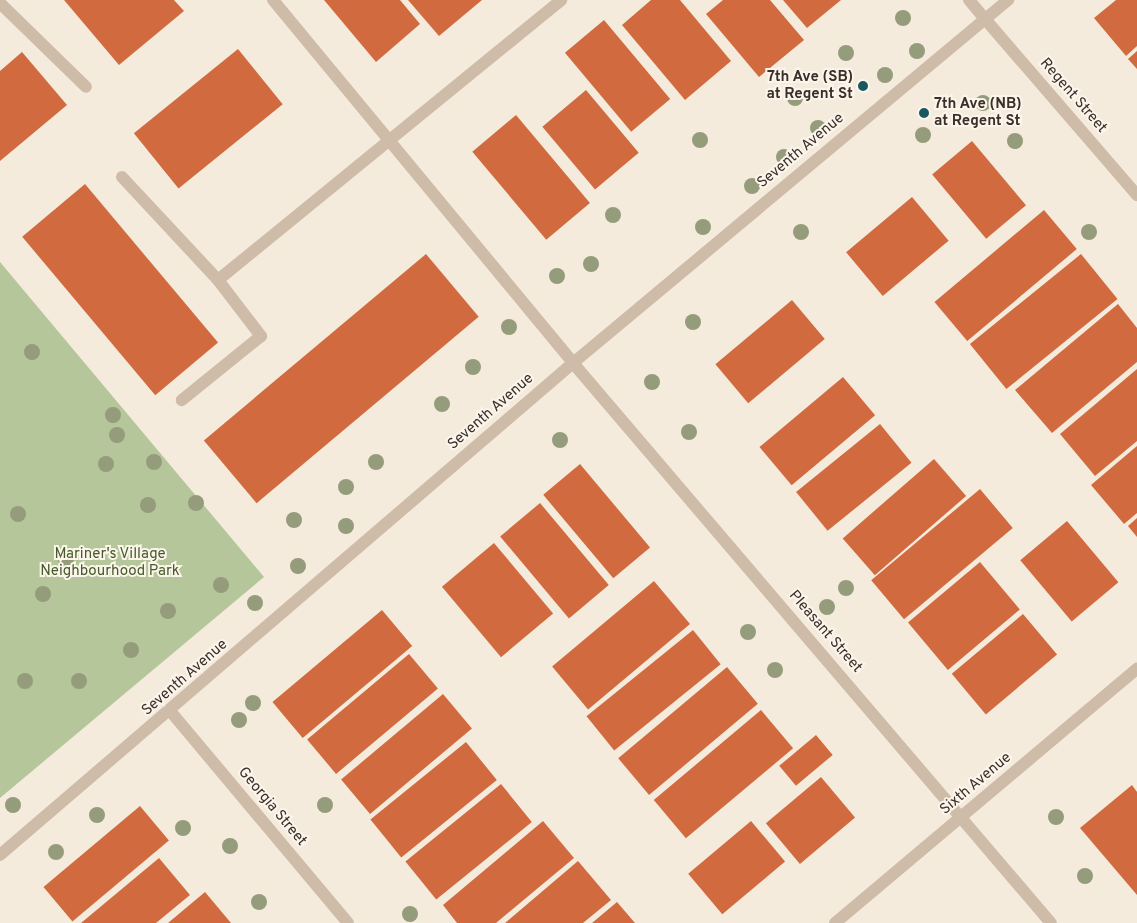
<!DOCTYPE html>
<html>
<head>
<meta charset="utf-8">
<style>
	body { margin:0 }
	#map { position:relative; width:1137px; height:923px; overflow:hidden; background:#f5ebdd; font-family:Overpass,sans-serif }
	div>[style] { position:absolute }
	.green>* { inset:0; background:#b5c69b }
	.building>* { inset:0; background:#d16b3f; transform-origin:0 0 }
	.service>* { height:12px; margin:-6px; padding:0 6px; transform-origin:6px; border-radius:6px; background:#cfbca8 }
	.minor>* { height:12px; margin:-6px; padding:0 6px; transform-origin:6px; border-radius:6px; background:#cfbca8 }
	.tertiary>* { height:12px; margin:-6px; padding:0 6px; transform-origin:6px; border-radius:6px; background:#cfbca8 }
	.trees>* { width:16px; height:16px; margin:-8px; border-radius:50%; background:#959c7b }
	.dots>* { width:14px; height:14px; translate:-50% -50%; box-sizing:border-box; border:2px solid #fcf5eb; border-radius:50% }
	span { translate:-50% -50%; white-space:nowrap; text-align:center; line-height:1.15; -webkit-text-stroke:4px #fcf5eb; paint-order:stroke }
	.poi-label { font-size:15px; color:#3b2f29; font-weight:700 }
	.right { translate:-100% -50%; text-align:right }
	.left { translate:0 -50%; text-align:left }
	.street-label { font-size:15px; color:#3b2f29 }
	.park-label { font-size:15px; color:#465b2a }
</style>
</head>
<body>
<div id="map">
	<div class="green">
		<div style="clip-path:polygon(0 262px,264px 577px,0 798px)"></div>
	</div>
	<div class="building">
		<div style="clip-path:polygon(64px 0,174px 0,184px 11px,119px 65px)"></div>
		<div style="clip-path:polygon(324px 0,400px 0,420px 24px,376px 62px)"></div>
		<div style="clip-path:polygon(408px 0,482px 0,439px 36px)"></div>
		<div style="clip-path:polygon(651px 0,680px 0,731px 61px,685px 100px,622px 25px)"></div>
		<div style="clip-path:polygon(723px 0,770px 0,804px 40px,759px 77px,706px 14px)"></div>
		<div style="clip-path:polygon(783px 0,841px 0,807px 28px)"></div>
		<div style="clip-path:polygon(1116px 0,1137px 0,1137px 46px,1126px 56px,1094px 18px)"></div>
		<div style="left:604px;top:20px;width:103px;height:51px;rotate:50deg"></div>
		<div style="left:238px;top:49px;width:71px;height:134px;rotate:51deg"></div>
		<div style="clip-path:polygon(1137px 51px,1137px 69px,1128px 59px)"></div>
		<div style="clip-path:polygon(22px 52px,67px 105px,0 161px,0 71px)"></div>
		<div style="left:586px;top:90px;width:82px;height:57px;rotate:50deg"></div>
		<div style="left:516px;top:115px;width:115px;height:57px;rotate:50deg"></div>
		<div style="left:972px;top:141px;width:84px;height:52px;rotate:50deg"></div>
		<div style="left:85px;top:184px;width:207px;height:82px;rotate:50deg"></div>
		<div style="left:912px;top:197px;width:57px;height:86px;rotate:50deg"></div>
		<div style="left:1044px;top:210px;width:51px;height:143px;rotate:50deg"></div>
		<div style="left:426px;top:254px;width:82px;height:290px;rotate:50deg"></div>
		<div style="left:1081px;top:254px;width:58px;height:143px;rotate:51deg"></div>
		<div style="left:792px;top:300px;width:51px;height:100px;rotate:50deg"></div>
		<div style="clip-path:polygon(1118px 304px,1137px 328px,1137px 362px,1052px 433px,1015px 390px)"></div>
		<div style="clip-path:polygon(1137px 369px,1137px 441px,1095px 476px,1060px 434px)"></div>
		<div style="left:843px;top:377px;width:50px;height:109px;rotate:50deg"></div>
		<div style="left:880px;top:424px;width:50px;height:108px;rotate:51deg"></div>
		<div style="clip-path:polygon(1137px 446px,1137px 513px,1124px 524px,1091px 485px)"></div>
		<div style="left:934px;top:459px;width:49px;height:121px;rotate:49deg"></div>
		<div style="left:580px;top:464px;width:109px;height:48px;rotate:50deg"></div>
		<div style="left:980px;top:489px;width:51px;height:142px;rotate:50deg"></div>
		<div style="left:540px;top:503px;width:107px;height:52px;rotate:50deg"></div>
		<div style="clip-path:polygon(1137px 518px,1137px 537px,1128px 526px)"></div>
		<div style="left:1067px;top:521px;width:80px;height:61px;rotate:50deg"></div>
		<div style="left:494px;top:543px;width:92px;height:68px;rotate:50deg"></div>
		<div style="left:980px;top:562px;width:62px;height:94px;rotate:50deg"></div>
		<div style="left:654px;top:581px;width:56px;height:133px;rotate:50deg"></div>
		<div style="left:382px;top:610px;width:47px;height:143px;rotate:50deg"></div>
		<div style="left:1023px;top:614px;width:53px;height:93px;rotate:50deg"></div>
		<div style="left:693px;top:630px;width:44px;height:137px;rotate:51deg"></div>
		<div style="left:409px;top:654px;width:45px;height:133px;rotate:50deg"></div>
		<div style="left:727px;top:667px;width:48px;height:142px;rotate:50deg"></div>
		<div style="left:443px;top:694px;width:45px;height:133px;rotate:50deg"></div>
		<div style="left:761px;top:710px;width:50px;height:140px;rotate:50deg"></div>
		<div style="left:816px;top:735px;width:26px;height:48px;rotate:50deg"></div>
		<div style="left:466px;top:742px;width:49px;height:123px;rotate:51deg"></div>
		<div style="left:821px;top:777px;width:53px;height:72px;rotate:50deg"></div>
		<div style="left:501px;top:784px;width:49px;height:123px;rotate:51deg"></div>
		<div style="clip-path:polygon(1132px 785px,1137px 792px,1137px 895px,1080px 828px)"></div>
		<div style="left:140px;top:806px;width:45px;height:126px;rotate:50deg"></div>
		<div style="clip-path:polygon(543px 821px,574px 858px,496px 923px,457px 923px,443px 905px)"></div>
		<div style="left:751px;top:821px;width:53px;height:82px;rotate:50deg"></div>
		<div style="clip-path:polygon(159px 858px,190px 895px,156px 923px,81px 923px)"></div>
		<div style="clip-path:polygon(578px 861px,611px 900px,583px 923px,505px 923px)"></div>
		<div style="clip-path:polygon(205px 892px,231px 923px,168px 923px)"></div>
		<div style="clip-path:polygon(617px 902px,635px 923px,592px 923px)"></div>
	</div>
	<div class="service">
		<div style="left:273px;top:0;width:471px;rotate:50.4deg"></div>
		<div style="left:969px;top:0;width:25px;rotate:50deg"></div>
		<div style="left:0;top:3px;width:120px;rotate:44.3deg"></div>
		<div style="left:122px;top:177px;width:141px;rotate:47deg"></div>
		<div style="left:218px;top:280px;width:71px;rotate:52.5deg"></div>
		<div style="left:261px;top:336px;width:102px;rotate:141deg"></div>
		<div style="left:218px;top:280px;width:443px;rotate:-39.2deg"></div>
	</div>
	<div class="minor">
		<div style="left:985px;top:19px;width:233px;rotate:49.2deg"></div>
		<div style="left:573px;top:363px;width:736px;rotate:49.52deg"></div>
		<div style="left:171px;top:712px;width:275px;rotate:50deg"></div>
		<div style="left:835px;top:923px;width:395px;rotate:-40.1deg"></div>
	</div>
	<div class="tertiary">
		<div style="left:0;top:855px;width:755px;rotate:-40.65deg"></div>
		<div style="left:573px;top:363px;width:567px;rotate:-39.84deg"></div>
	</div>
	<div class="trees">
		<div style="left:903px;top:18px"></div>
		<div style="left:917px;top:51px"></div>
		<div style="left:846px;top:53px"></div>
		<div style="left:885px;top:75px"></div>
		<div style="left:795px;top:98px"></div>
		<div style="left:983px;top:103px"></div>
		<div style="left:818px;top:128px"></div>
		<div style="left:923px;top:135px"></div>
		<div style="left:700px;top:140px"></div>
		<div style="left:1015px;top:141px"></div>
		<div style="left:784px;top:157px"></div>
		<div style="left:752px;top:186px"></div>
		<div style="left:613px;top:215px"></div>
		<div style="left:703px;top:227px"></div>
		<div style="left:801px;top:232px"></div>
		<div style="left:1089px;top:232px"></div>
		<div style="left:591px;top:264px"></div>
		<div style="left:557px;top:276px"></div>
		<div style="left:693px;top:322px"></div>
		<div style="left:509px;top:327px"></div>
		<div style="left:32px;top:352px"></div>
		<div style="left:473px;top:367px"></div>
		<div style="left:652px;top:382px"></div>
		<div style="left:442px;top:404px"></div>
		<div style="left:113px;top:415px"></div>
		<div style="left:689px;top:432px"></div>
		<div style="left:117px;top:435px"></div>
		<div style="left:560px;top:440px"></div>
		<div style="left:154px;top:462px"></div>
		<div style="left:376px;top:462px"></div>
		<div style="left:106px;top:464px"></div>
		<div style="left:346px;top:487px"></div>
		<div style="left:196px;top:503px"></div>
		<div style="left:148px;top:505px"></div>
		<div style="left:18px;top:514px"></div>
		<div style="left:294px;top:520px"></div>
		<div style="left:346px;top:526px"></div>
		<div style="left:66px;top:559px"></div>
		<div style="left:298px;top:566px"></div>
		<div style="left:221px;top:585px"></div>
		<div style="left:846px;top:588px"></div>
		<div style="left:43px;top:594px"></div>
		<div style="left:255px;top:603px"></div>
		<div style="left:827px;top:607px"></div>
		<div style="left:168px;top:611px"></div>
		<div style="left:748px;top:632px"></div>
		<div style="left:131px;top:650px"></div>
		<div style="left:775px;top:670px"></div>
		<div style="left:25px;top:681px"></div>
		<div style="left:79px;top:681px"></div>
		<div style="left:253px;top:703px"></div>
		<div style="left:239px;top:720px"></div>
		<div style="left:13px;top:805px"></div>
		<div style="left:325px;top:805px"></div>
		<div style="left:97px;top:815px"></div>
		<div style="left:1056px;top:817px"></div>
		<div style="left:183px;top:828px"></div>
		<div style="left:230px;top:846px"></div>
		<div style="left:56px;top:852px"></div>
		<div style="left:1085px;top:876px"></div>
		<div style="left:259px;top:902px"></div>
		<div style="left:410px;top:914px"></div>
	</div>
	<div class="dots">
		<div style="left:863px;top:86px;background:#1a5861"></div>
		<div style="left:924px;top:113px;background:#1a5861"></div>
	</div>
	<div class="poi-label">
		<span class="right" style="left:853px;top:86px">7th Ave (SB)<br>at Regent St</span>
		<span class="left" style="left:934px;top:113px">7th Ave (NB)<br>at Regent St</span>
	</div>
	<div class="street-label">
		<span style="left:1073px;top:96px;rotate:49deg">Regent Street</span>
		<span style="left:801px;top:151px;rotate:-40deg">Seventh Avenue</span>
		<span style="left:491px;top:412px;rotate:-41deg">Seventh Avenue</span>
		<span style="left:825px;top:632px;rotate:49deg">Pleasant Street</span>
		<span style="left:185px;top:678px;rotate:-41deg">Seventh Avenue</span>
		<span style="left:976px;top:784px;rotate:-40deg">Sixth Avenue</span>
		<span style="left:272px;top:807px;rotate:50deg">Georgia Street</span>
	</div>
	<div class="park-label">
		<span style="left:110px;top:563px">Mariner's Village<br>Neighbourhood Park</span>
	</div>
</div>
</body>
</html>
